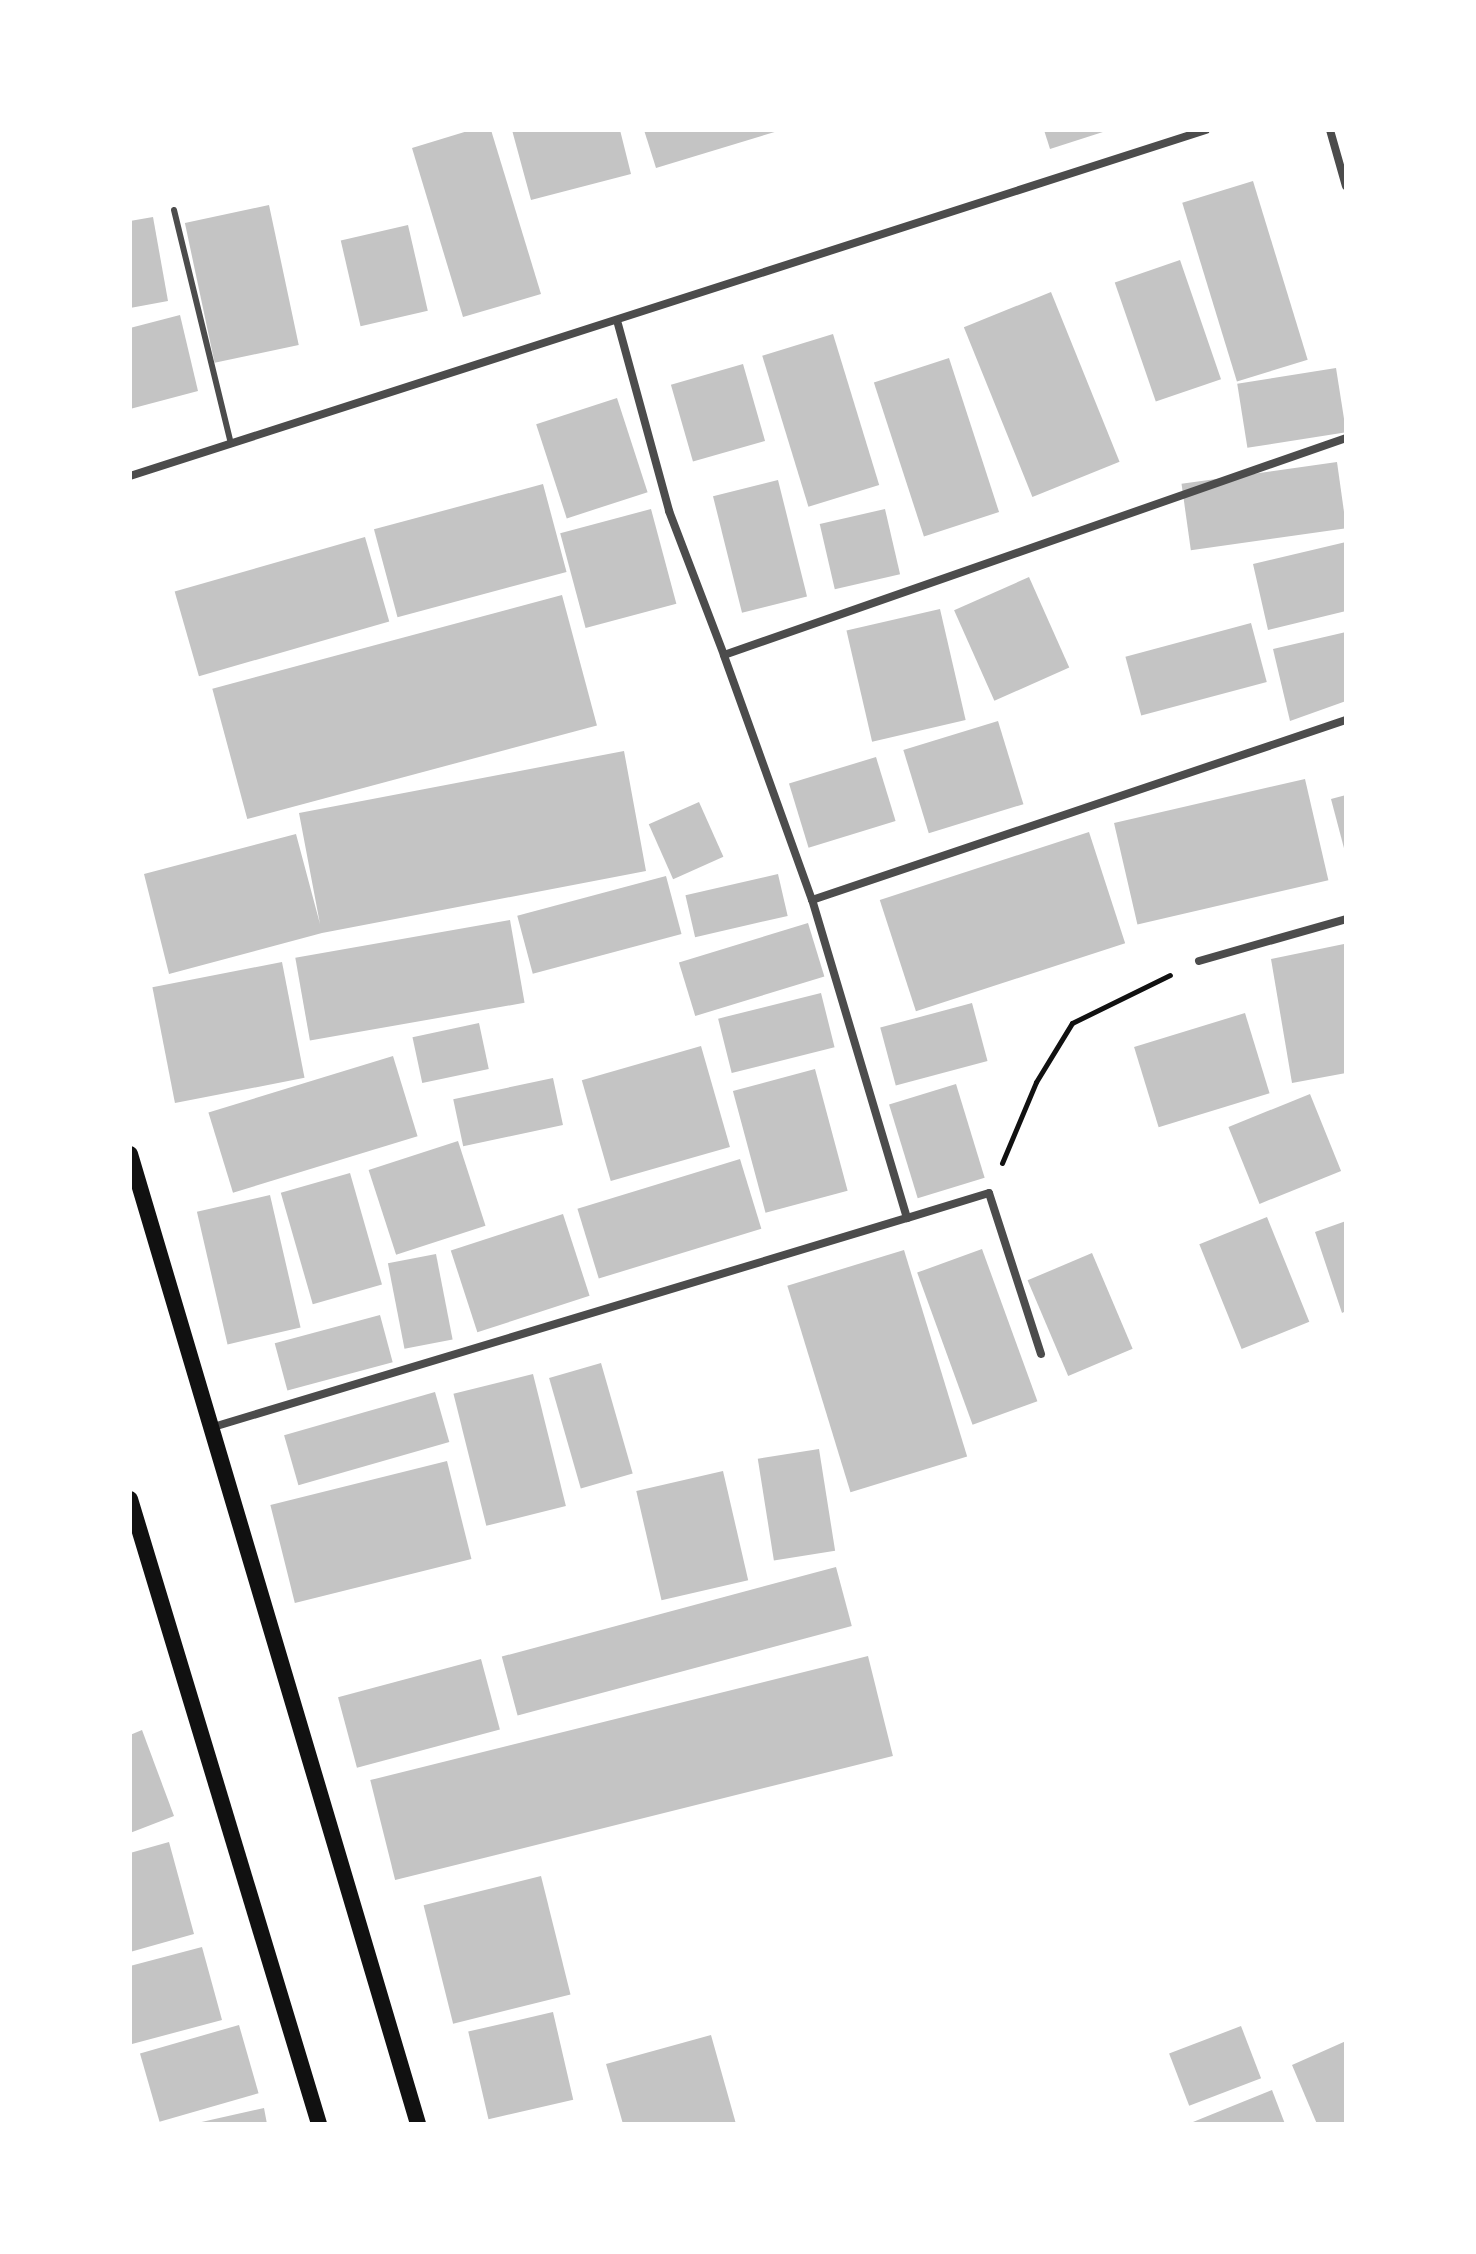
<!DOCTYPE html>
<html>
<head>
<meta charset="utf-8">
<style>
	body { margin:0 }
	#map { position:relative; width:1476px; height:2254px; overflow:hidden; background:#fff; font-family:"Golos Text",sans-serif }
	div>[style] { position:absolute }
	.building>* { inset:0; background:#c4c4c4; transform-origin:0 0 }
	.path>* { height:5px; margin:-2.5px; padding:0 2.5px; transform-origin:2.5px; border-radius:2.5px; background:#111 }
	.service>* { height:6px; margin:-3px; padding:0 3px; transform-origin:3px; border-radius:3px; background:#4c4c4c }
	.minor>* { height:8px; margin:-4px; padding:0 4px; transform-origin:4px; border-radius:4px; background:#4c4c4c }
	.secondary>* { height:16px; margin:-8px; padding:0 8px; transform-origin:8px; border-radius:8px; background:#111 }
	span { translate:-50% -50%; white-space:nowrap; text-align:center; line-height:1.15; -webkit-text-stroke:6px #fff; paint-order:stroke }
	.frame { position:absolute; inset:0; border:132px solid #fff; pointer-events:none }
</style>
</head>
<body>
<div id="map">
	<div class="building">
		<div style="clip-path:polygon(471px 130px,491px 130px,541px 294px,463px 317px,412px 148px)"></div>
		<div style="clip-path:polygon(512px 130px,620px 130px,631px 174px,531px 200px)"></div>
		<div style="clip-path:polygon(644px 130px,778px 130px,778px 131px,656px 168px)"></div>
		<div style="clip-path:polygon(1044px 130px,1106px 130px,1106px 131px,1050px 149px)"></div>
		<div style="left:1253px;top:181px;width:187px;height:74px;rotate:73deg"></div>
		<div style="left:269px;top:205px;width:143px;height:86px;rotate:78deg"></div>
		<div style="clip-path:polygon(153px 217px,168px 301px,130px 308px,130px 221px)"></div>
		<div style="left:408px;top:225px;width:88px;height:69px;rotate:77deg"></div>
		<div style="left:1180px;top:260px;width:126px;height:69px;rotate:71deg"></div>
		<div style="left:1051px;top:292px;width:183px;height:94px;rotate:68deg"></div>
		<div style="clip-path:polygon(180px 315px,198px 391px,130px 409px,130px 328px)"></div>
		<div style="left:833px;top:334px;width:158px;height:74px;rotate:73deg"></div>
		<div style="left:949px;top:358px;width:162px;height:79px;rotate:72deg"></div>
		<div style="left:743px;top:364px;width:80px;height:75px;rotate:74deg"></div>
		<div style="left:1336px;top:368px;width:65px;height:100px;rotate:81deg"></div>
		<div style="left:617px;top:398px;width:99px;height:85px;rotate:72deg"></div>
		<div style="left:1337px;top:462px;width:67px;height:157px;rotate:82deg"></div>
		<div style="left:778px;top:480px;width:120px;height:67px;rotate:76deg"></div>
		<div style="left:543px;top:484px;width:91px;height:175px;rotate:75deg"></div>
		<div style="left:651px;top:509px;width:98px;height:94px;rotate:75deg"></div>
		<div style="left:885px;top:509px;width:67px;height:67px;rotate:77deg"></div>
		<div style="left:365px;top:537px;width:88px;height:198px;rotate:74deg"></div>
		<div style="clip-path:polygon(1346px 542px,1346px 611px,1268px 630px,1253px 564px)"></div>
		<div style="left:1029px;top:577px;width:99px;height:82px;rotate:66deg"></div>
		<div style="left:562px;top:595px;width:135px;height:362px;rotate:75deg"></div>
		<div style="left:940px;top:609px;width:114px;height:96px;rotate:77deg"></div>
		<div style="left:1251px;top:623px;width:61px;height:130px;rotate:75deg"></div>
		<div style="clip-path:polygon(1346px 632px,1346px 701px,1290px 721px,1273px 649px)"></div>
		<div style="left:998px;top:721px;width:87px;height:99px;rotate:73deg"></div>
		<div style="clip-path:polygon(624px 751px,646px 871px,322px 933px,169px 974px,144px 874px,296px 834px,320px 924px,299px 813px)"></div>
		<div style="left:876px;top:757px;width:67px;height:91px;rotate:73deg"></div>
		<div style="left:1305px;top:779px;width:104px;height:196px;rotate:77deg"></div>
		<div style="clip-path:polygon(1346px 795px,1346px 852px,1345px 852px,1331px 799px)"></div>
		<div style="left:699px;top:802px;width:60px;height:55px;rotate:66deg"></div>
		<div style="left:1089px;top:832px;width:117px;height:220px;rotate:72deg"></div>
		<div style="left:778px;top:874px;width:43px;height:95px;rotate:77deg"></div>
		<div style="left:666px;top:876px;width:60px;height:154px;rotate:75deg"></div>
		<div style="left:510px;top:920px;width:84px;height:218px;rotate:80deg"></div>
		<div style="left:808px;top:923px;width:56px;height:135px;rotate:73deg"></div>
		<div style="clip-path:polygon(1344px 944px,1346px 1073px,1292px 1083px,1271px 959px)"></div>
		<div style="left:282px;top:962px;width:118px;height:132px;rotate:79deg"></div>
		<div style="left:821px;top:993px;width:56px;height:106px;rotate:76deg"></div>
		<div style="left:972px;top:1003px;width:60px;height:95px;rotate:75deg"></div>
		<div style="left:1245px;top:1013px;width:84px;height:116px;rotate:73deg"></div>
		<div style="left:479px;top:1023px;width:47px;height:68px;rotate:78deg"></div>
		<div style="left:701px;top:1046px;width:105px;height:124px;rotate:74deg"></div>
		<div style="left:393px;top:1056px;width:84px;height:193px;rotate:73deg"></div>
		<div style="left:815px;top:1069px;width:126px;height:85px;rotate:75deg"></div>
		<div style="left:553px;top:1078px;width:48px;height:102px;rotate:78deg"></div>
		<div style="left:956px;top:1084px;width:98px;height:70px;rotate:73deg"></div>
		<div style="left:1310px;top:1094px;width:83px;height:88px;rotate:68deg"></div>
		<div style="left:458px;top:1141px;width:89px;height:94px;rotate:72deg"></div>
		<div style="left:740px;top:1159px;width:73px;height:170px;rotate:73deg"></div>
		<div style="left:350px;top:1173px;width:116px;height:72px;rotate:74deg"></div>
		<div style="left:270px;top:1195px;width:136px;height:75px;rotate:77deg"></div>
		<div style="left:563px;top:1214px;width:86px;height:118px;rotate:72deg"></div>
		<div style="left:1267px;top:1217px;width:113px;height:73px;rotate:68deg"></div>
		<div style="clip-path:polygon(1346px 1221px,1346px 1311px,1342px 1313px,1315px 1232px)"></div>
		<div style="left:982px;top:1249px;width:162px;height:69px;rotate:70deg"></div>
		<div style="left:904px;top:1250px;width:216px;height:122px;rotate:73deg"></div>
		<div style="left:1092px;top:1253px;width:104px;height:70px;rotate:67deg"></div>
		<div style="left:436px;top:1254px;width:87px;height:49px;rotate:79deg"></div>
		<div style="left:380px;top:1315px;width:49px;height:109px;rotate:75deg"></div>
		<div style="left:601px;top:1363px;width:115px;height:54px;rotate:74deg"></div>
		<div style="left:533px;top:1374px;width:136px;height:82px;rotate:76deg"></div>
		<div style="left:435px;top:1392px;width:52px;height:157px;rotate:74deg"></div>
		<div style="left:819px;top:1449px;width:103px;height:62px;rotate:81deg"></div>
		<div style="left:447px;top:1461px;width:101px;height:182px;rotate:76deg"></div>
		<div style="left:723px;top:1471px;width:112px;height:89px;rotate:77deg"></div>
		<div style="left:836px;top:1567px;width:61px;height:346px;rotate:75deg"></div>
		<div style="left:868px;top:1656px;width:103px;height:513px;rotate:76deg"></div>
		<div style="left:481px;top:1659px;width:73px;height:148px;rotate:75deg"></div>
		<div style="clip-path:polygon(142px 1730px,174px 1816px,130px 1833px,130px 1735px)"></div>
		<div style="clip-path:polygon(169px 1842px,194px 1934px,130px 1952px,130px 1853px)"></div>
		<div style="left:541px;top:1876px;width:122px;height:121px;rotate:76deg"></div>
		<div style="clip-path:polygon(202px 1947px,222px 2020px,132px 2044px,130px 1966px)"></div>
		<div style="left:553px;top:2012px;width:90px;height:87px;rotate:77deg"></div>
		<div style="left:239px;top:2025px;width:71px;height:103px;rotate:74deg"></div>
		<div style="left:1241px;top:2026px;width:56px;height:77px;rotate:69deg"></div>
		<div style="clip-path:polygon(711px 2035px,736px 2124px,623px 2124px,606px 2064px)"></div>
		<div style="clip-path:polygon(1346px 2041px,1346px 2124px,1317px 2124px,1292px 2065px)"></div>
		<div style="clip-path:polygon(1272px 2090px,1285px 2124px,1188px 2124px)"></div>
		<div style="clip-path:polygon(264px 2108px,267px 2124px,197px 2124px,197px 2123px)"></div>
	</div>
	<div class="path">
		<div style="left:1002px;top:1163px;width:88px;rotate:-67.2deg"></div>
		<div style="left:1036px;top:1082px;width:69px;rotate:-58.6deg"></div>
		<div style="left:1072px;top:1023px;width:109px;rotate:-26.1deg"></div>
	</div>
	<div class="service">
		<div style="left:174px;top:210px;width:241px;rotate:76.3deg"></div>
	</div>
	<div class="minor">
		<div style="left:1330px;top:130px;width:58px;rotate:74.1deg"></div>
		<div style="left:618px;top:324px;width:194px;rotate:74.7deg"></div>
		<div style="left:669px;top:511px;width:154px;rotate:69.1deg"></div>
		<div style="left:130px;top:476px;width:1130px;rotate:-17.83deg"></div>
		<div style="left:812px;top:900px;width:564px;rotate:-18.63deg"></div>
		<div style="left:1199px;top:961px;width:153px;rotate:-15.9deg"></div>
		<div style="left:1041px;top:1354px;width:169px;rotate:-107.9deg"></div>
		<div style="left:989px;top:1193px;width:86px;rotate:163deg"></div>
		<div style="left:907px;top:1218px;width:332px;rotate:-106.6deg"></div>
		<div style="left:812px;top:900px;width:260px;rotate:-109.8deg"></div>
		<div style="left:724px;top:655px;width:659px;rotate:-19.23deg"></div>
		<div style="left:210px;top:1428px;width:728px;rotate:-16.77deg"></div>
	</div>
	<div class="secondary">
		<div style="left:130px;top:1154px;width:1012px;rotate:73.46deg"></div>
		<div style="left:130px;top:1499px;width:653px;rotate:73.17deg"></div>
	</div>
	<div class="frame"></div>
</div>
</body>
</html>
